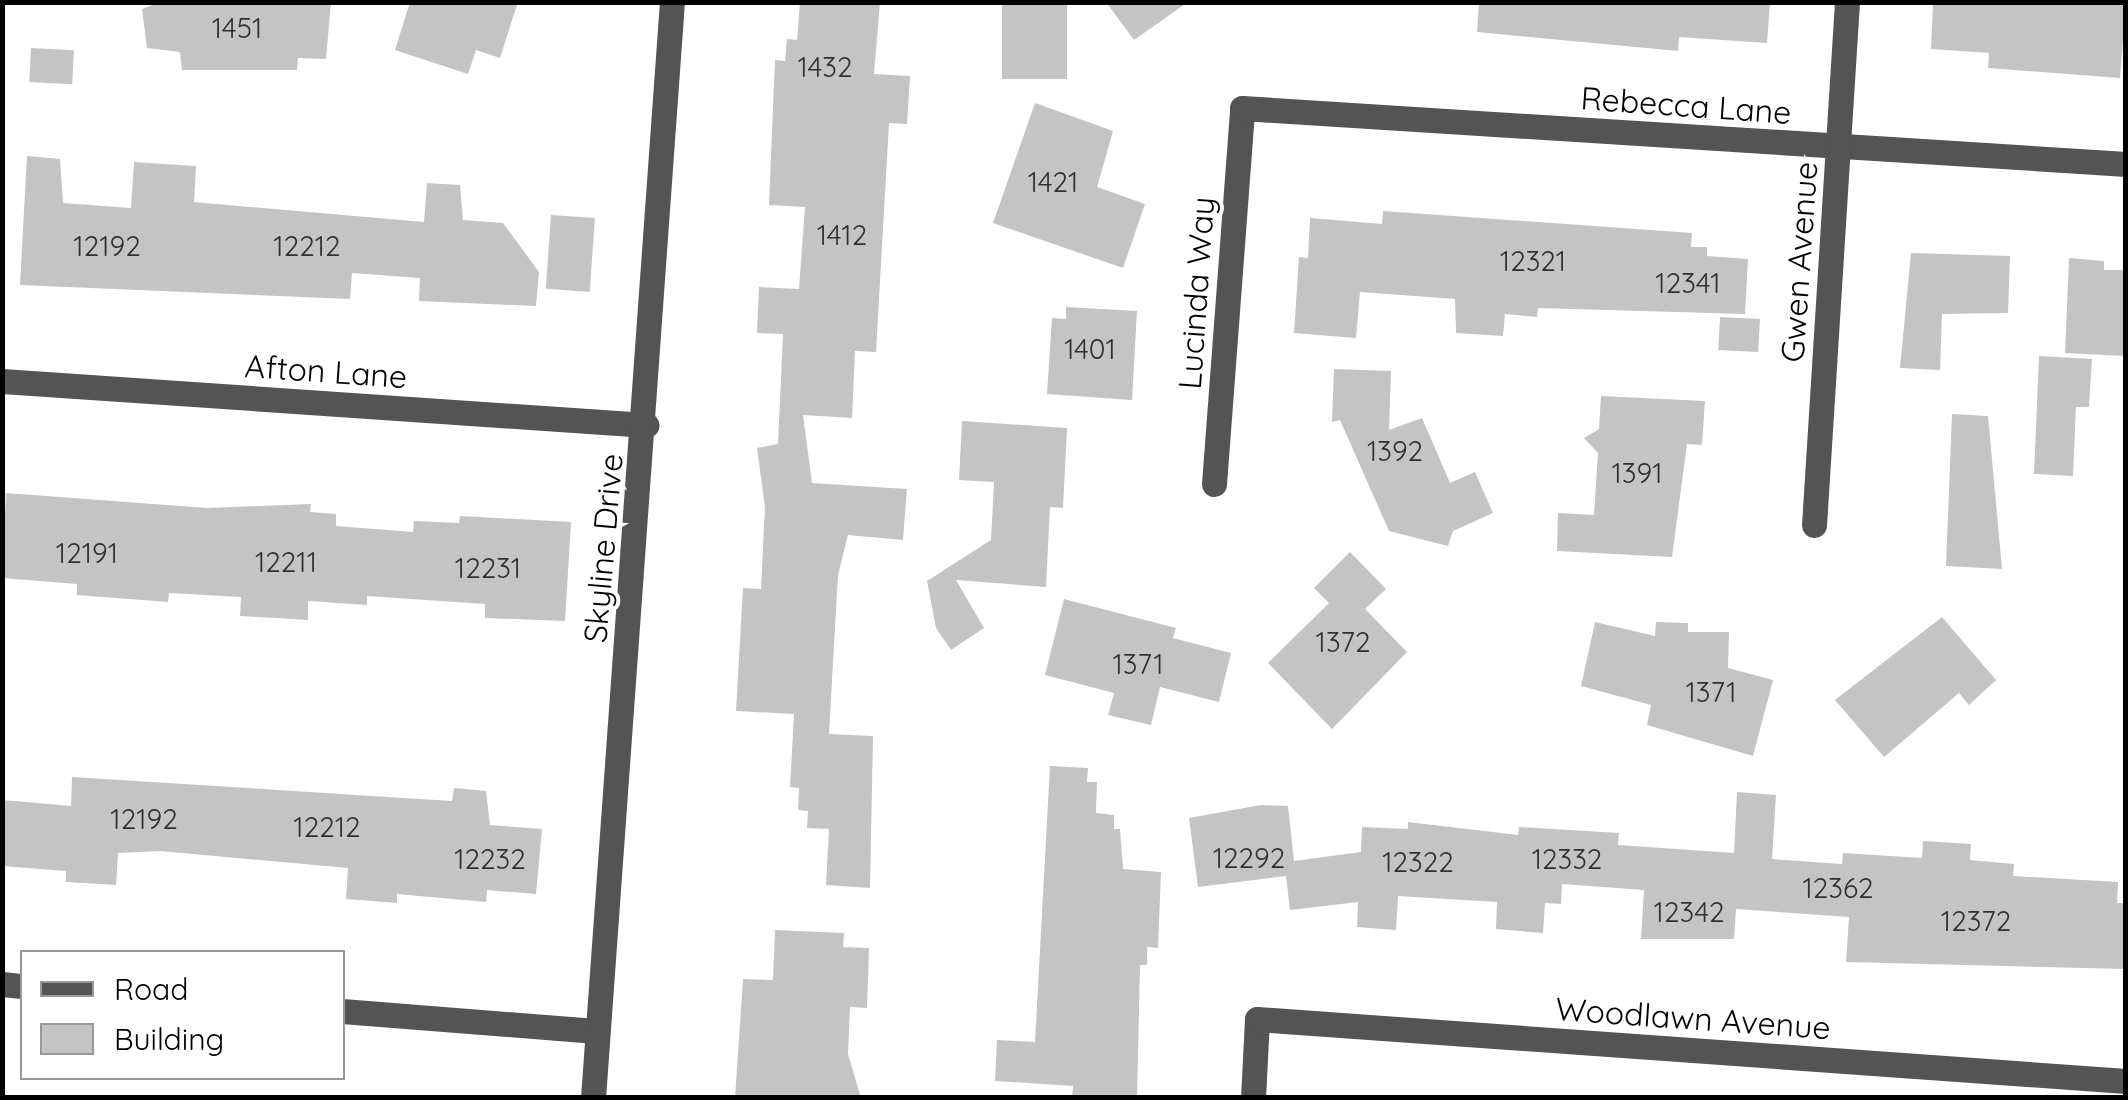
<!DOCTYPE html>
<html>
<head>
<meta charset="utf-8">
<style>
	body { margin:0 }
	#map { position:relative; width:2128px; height:1100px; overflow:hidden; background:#fff; font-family:Quicksand,sans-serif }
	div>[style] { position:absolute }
	.building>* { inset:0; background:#c4c4c4; transform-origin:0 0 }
	.minor>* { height:25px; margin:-12.5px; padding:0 12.5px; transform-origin:12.5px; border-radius:12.5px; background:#545454 }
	span { translate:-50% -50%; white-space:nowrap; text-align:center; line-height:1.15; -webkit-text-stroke:8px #fff; paint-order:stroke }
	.number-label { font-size:28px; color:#313131 }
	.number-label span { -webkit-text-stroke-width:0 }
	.street-label { font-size:32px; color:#000 }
	.frame { position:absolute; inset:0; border:5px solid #000; pointer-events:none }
	.legend { position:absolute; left:20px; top:950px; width:325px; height:130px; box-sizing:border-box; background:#fff; border:2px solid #999; margin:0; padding:12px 18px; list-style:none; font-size:30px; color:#000 }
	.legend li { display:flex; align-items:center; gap:20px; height:50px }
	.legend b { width:50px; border:2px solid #999 }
</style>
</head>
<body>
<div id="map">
	<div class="building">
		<div style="clip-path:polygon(161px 2px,331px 2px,326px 59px,298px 58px,297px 70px,182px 70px,180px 52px,147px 48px,142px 9px)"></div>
		<div style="clip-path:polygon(410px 2px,518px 2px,500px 58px,476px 50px,468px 74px,395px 50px)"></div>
		<div style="clip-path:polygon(800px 2px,880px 2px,874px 74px,910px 76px,907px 124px,889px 123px,876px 352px,855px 351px,852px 418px,803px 415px,812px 483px,907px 489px,903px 540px,848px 535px,838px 575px,829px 734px,873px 736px,870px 888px,826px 885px,829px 829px,807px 828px,808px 811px,798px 810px,799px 788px,790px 787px,794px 714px,736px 711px,743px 588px,761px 589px,765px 507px,757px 448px,778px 444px,783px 334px,757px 333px,759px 287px,799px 289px,805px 207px,769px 205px,775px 60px,785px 61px,787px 39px,797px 40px)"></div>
		<div style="left:1002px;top:2px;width:65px;height:77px"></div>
		<div style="clip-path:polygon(1106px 2px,1188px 2px,1134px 40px)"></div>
		<div style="clip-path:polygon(1479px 2px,1770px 2px,1767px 43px,1679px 37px,1678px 51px,1477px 32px)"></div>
		<div style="clip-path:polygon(1933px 2px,2126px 2px,2120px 78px,1988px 68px,1989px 53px,1931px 49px)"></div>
		<div style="left:31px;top:48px;width:43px;height:34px;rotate:3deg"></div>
		<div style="clip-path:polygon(1035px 103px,1113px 131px,1097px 187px,1145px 204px,1123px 268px,993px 223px)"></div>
		<div style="clip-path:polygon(27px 156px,60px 159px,63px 203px,131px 208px,134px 162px,196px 166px,194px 202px,424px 222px,427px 183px,460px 185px,463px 220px,503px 223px,539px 272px,536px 306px,419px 301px,420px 278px,352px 273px,350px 299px,20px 285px)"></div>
		<div style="clip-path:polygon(1383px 211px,1692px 233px,1691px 247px,1707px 247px,1707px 256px,1748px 259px,1745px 314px,1538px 308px,1537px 317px,1505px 314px,1503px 336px,1456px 333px,1455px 299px,1360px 292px,1356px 338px,1294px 333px,1299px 257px,1308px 258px,1310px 218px,1382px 224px)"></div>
		<div style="left:551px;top:215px;width:44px;height:74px;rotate:4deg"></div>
		<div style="clip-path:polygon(1911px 253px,2010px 256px,2008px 313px,1942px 314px,1940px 370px,1900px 368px)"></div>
		<div style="clip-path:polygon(2069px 258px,2104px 261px,2104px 270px,2126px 270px,2126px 356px,2065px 353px)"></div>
		<div style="clip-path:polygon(1066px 307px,1137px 311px,1132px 400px,1047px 394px,1052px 318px,1066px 319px)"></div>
		<div style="left:1720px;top:317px;width:40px;height:33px;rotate:3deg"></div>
		<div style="clip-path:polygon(2039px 356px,2092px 359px,2089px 407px,2076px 407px,2073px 476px,2034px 474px)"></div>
		<div style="clip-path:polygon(1334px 369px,1391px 371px,1389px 430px,1422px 418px,1450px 483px,1475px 472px,1493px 513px,1453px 531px,1448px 546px,1389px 531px,1340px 420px,1332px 422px)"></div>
		<div style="clip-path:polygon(1601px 396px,1705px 401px,1702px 445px,1687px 444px,1672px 557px,1557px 551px,1558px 513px,1594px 515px,1598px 453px,1584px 438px,1599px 429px)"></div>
		<div style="clip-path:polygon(1952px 414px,1988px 416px,2002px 569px,1946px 566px)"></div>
		<div style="clip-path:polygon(962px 421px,1067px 428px,1063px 508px,1050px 507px,1046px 587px,956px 580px,984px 628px,951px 650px,936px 628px,927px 581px,991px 540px,994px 482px,959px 480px)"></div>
		<div style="clip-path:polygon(6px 493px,207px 508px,311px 504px,310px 512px,336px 514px,336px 526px,413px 532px,414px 521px,459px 523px,460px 516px,571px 522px,565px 621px,485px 618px,485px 604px,367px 596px,367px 605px,308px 601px,308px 620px,240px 616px,241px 597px,169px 593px,168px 602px,77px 595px,77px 584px,2px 578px)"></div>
		<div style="clip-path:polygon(1350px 552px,1386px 589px,1365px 609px,1407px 652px,1332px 729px,1268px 663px,1329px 603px,1314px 588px)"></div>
		<div style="clip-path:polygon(1064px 599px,1176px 628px,1173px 638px,1231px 653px,1219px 702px,1160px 687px,1151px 725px,1108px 715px,1114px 693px,1045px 675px)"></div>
		<div style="clip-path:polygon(1942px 617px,1996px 680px,1969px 705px,1959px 693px,1884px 757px,1835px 700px)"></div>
		<div style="clip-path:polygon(1595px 622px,1655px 636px,1656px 622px,1688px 623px,1688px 632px,1729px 632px,1728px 668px,1773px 680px,1753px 756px,1647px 725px,1651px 705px,1581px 686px)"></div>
		<div style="clip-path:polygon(1050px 766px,1088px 768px,1087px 782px,1097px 782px,1096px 813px,1114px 815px,1114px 829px,1120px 829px,1123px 869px,1161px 872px,1158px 948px,1147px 947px,1147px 965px,1140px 965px,1137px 1098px,1072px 1098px,1073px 1086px,995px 1081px,997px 1040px,1035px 1042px)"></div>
		<div style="clip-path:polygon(72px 777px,452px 801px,454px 788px,486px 791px,490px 825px,542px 829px,536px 894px,487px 890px,486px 902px,397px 894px,397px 903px,346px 899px,348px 868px,160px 851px,118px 853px,116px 885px,66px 882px,66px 871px,2px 866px,2px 800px,71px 806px)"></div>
		<div style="clip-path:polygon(1737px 792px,1776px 795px,1772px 859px,1842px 864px,1843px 853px,1922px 858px,1923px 841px,1971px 844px,1970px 860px,2014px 864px,2013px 876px,2118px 882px,2117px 903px,2126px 903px,2126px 969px,1846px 962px,1849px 917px,1736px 909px,1734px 939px,1641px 939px,1644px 890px,1562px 884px,1561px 904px,1545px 903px,1543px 933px,1496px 929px,1497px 902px,1398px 896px,1396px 930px,1357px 927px,1358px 902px,1290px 910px,1286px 876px,1198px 887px,1189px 818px,1261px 805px,1288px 806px,1294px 861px,1361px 852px,1362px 827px,1408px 829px,1408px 822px,1518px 835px,1519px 827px,1619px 833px,1618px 845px,1734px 853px)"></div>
		<div style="clip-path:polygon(775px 930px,844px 933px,843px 947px,869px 948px,867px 1008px,850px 1007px,848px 1054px,861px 1098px,735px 1098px,743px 979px,773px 980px)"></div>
	</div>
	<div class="minor">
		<div style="left:2px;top:381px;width:646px;rotate:3.91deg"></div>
		<div style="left:1214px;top:484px;width:377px;rotate:-85.7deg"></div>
		<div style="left:1242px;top:108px;width:886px;rotate:3.62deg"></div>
		<div style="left:1814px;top:525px;width:524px;rotate:-86.39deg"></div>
		<div style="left:2px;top:984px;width:20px;rotate:6deg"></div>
		<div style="left:342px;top:1011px;width:255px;rotate:4.5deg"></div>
		<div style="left:593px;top:1098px;width:1099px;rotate:-85.88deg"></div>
		<div style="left:1253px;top:1098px;width:79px;rotate:-87.1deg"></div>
		<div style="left:1257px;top:1019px;width:871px;rotate:4.08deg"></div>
	</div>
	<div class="number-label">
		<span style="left:237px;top:28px">1451</span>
		<span style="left:825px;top:67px">1432</span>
		<span style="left:1053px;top:182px">1421</span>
		<span style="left:842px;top:235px">1412</span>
		<span style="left:107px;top:246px">12192</span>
		<span style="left:307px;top:246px">12212</span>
		<span style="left:1533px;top:261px">12321</span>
		<span style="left:1688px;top:283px">12341</span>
		<span style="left:1090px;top:349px">1401</span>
		<span style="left:1395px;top:451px">1392</span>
		<span style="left:1637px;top:473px">1391</span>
		<span style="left:87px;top:553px">12191</span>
		<span style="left:286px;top:562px">12211</span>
		<span style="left:488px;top:568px">12231</span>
		<span style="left:1343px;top:642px">1372</span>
		<span style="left:1138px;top:664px">1371</span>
		<span style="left:1711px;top:692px">1371</span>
		<span style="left:144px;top:819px">12192</span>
		<span style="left:327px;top:827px">12212</span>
		<span style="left:1249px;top:858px">12292</span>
		<span style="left:490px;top:859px">12232</span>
		<span style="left:1567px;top:859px">12332</span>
		<span style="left:1418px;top:862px">12322</span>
		<span style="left:1838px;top:888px">12362</span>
		<span style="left:1689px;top:912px">12342</span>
		<span style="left:1976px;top:921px">12372</span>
	</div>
	<div class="street-label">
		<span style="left:1686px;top:105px;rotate:4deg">Rebecca Lane</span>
		<span style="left:1799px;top:262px;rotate:-86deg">Gwen Avenue</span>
		<span style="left:1196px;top:293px;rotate:-86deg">Lucinda Way</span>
		<span style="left:326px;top:371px;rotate:4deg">Afton Lane</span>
		<span style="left:603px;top:548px;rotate:-85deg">Skyline Drive</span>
		<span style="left:1693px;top:1018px;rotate:4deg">Woodlawn Avenue</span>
	</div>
	<div class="frame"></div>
	<ul class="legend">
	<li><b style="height:12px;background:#545454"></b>Road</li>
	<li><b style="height:28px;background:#c4c4c4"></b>Building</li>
	</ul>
</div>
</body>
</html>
